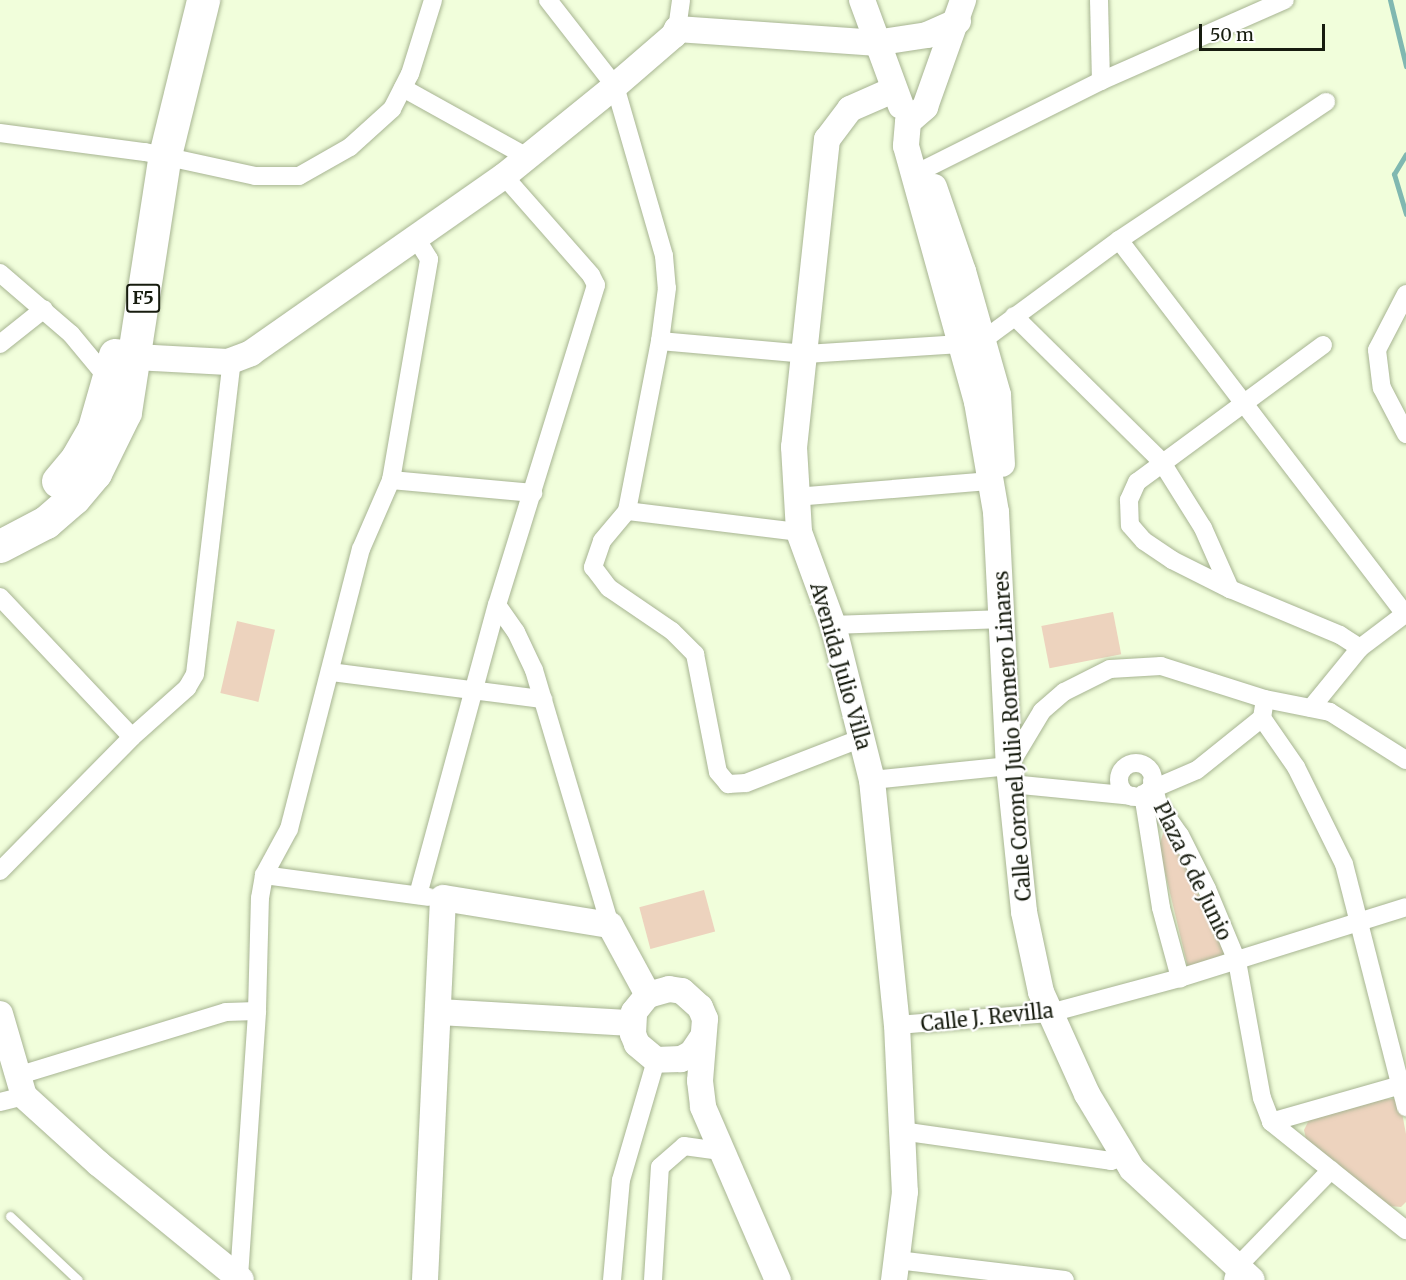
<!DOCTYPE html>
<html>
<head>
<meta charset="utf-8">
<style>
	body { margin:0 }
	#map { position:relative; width:1406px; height:1280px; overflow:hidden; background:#f1fedb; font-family:Merriweather,serif }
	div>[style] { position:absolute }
	.green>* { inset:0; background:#edd3be; transform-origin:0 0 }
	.stream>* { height:5px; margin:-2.5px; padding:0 2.5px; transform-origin:2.5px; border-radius:2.5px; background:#80b8b1 }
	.roads { filter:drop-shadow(0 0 2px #a7b492) drop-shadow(0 0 2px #a7b492) }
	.lane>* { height:9px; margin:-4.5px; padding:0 4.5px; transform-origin:4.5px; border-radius:4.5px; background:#fff }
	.street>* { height:18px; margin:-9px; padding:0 9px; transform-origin:9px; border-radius:9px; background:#fff }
	.street>.ring { margin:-9px; padding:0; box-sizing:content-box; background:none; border:18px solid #fff; border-radius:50% }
	.secondary>* { height:26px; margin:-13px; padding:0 13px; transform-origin:13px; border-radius:13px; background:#fff }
	.highway>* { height:33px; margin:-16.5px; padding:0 16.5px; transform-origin:16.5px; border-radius:16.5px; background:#fff }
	span { translate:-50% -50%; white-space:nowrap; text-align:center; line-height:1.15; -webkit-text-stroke:4.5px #fff; paint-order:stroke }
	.shield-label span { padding:2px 4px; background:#fff; border:2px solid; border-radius:4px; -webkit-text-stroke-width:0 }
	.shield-label { font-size:18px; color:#171c0f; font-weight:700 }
	.street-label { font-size:20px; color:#171c0f }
	.scale { position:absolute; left:1199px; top:24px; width:126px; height:27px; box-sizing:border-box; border:3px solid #171c0f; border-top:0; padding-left:8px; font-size:18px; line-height:21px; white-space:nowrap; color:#171c0f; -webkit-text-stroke:4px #fff; paint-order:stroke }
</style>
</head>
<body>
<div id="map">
	<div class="green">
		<div style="left:1113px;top:612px;width:43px;height:73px;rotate:79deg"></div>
		<div style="left:237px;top:621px;width:39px;height:74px;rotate:13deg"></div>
		<div style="clip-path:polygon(1164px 830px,1176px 841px,1226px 958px,1188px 968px,1159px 847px)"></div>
		<div style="left:704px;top:890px;width:43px;height:67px;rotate:75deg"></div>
		<div style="clip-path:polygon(1385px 1099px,1395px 1099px,1401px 1108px,1406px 1134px,1406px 1202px,1401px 1207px,1389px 1206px,1306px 1139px,1304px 1130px,1309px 1120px)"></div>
	</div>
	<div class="stream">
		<div style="left:1390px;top:0;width:68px;rotate:76.4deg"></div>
		<div style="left:1406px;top:214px;width:42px;rotate:-106.7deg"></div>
		<div style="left:1394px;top:174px;width:23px;rotate:-59deg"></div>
	</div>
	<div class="roads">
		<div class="lane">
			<div style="left:10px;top:1216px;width:93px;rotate:43.3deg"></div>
		</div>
		<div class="street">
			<div style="left:548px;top:0;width:109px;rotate:52.1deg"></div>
			<div style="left:615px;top:86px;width:177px;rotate:73.9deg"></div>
			<div style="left:664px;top:256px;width:32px;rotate:85deg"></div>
			<div style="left:667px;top:288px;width:53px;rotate:97.5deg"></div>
			<div style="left:660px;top:341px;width:173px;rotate:101deg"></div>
			<div style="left:627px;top:511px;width:39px;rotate:130deg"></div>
			<div style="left:602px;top:541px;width:28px;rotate:109deg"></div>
			<div style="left:593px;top:567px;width:26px;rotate:53deg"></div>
			<div style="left:609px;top:588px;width:76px;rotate:34.3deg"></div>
			<div style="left:672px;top:631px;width:33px;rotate:45deg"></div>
			<div style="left:695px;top:654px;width:120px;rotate:79deg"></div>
			<div style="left:718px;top:772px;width:16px;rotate:50deg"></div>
			<div style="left:728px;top:784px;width:18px;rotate:-3deg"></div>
			<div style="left:746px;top:783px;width:124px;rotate:-21.2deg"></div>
			<div style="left:1099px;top:0;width:81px;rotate:88.6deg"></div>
			<div style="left:677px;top:29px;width:29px;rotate:-82deg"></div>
			<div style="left:403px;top:88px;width:142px;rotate:29.1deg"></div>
			<div style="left:0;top:133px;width:146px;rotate:7.5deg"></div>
			<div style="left:145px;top:152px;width:113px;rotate:12.3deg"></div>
			<div style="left:255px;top:176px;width:44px"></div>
			<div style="left:299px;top:176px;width:59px;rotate:-29.6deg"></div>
			<div style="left:350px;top:147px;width:57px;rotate:-42.1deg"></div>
			<div style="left:392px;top:109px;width:39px;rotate:-63deg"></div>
			<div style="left:410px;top:74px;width:77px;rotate:-72.7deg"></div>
			<div style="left:927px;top:168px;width:195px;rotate:-26.6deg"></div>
			<div style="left:1101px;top:81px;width:201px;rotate:-23.8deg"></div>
			<div style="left:1119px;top:240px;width:472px;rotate:52.6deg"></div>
			<div style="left:0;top:273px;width:94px;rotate:40.7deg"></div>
			<div style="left:71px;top:334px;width:61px;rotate:50.3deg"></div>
			<div style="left:1406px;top:294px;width:63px;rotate:117.4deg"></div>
			<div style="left:1377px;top:350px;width:38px;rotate:83deg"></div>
			<div style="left:1382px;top:388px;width:52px;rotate:62.4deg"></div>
			<div style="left:1014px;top:316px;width:206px;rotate:44.6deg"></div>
			<div style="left:1161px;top:461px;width:79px;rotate:57.9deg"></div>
			<div style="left:1203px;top:528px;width:67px;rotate:66.1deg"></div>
			<div style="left:660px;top:341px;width:147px;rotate:5.1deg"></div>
			<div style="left:806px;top:354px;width:155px;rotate:-3.7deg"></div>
			<div style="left:982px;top:341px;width:170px;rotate:-36.4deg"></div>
			<div style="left:1119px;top:240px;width:249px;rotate:-33.7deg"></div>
			<div style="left:0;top:344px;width:56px;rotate:-38.5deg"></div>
			<div style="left:1323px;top:345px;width:231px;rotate:143.6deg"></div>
			<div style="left:1137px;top:482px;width:20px;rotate:114deg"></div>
			<div style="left:1129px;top:500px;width:25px;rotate:88deg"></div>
			<div style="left:1130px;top:525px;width:21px;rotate:49deg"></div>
			<div style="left:1144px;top:541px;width:34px;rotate:34deg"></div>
			<div style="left:1172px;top:560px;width:65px;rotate:26.6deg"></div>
			<div style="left:1230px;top:589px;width:119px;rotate:22.7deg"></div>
			<div style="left:1340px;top:635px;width:24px;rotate:33deg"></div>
			<div style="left:391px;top:480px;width:143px;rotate:5.2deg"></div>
			<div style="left:795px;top:497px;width:197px;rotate:-4.7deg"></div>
			<div style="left:627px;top:511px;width:173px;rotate:7deg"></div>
			<div style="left:0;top:597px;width:192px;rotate:46.7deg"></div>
			<div style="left:497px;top:605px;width:33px;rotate:55deg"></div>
			<div style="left:516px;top:632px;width:42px;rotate:64.7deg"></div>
			<div style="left:534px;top:670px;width:266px;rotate:73.4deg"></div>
			<div style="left:833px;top:625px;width:170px;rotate:-2deg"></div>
			<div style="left:331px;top:672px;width:214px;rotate:7.3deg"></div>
			<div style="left:1311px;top:708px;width:77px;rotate:-50.8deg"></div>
			<div style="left:1360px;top:648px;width:56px;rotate:-37.1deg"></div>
			<div style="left:1262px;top:718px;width:60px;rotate:55.2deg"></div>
			<div style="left:1296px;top:767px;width:108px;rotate:63.7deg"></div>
			<div style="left:1344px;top:864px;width:251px;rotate:75.7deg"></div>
			<div class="ring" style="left:1119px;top:763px;width:16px;height:16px"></div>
			<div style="left:872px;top:780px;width:138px;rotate:-5.8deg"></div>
			<div style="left:1009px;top:766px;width:64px;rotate:-59deg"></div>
			<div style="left:1042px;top:711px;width:29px;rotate:-41deg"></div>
			<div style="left:1064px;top:692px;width:51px;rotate:-26.6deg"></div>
			<div style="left:1110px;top:669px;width:51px;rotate:-3.4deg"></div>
			<div style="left:1161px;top:666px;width:109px;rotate:17.6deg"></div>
			<div style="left:1265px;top:699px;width:66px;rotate:11.3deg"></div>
			<div style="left:1330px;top:712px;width:90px;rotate:32.3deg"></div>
			<div style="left:1152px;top:781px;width:24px;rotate:75deg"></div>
			<div style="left:1158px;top:804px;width:38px;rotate:55deg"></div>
			<div style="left:1180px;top:835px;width:60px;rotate:63.4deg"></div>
			<div style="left:1207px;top:889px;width:78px;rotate:67.4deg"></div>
			<div style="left:1237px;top:961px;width:139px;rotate:79.7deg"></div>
			<div style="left:1262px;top:1098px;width:26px;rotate:69deg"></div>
			<div style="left:1271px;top:1122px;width:173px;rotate:38.7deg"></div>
			<div style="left:1011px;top:784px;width:123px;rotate:5.6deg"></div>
			<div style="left:1148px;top:791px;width:53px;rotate:-23.2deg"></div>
			<div style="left:1197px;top:770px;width:83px;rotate:-38.7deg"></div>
			<div style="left:1262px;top:718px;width:12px;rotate:-81deg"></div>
			<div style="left:1143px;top:794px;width:115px;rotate:81deg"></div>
			<div style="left:1161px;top:908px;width:73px;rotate:74.8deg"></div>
			<div style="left:0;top:871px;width:188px;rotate:-45.4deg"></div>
			<div style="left:132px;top:737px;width:74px;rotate:-41.7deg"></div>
			<div style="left:187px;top:688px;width:16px;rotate:-60deg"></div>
			<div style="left:195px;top:674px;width:316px;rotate:-83.3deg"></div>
			<div style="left:264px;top:875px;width:166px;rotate:7.6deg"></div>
			<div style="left:418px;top:895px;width:301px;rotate:-74.8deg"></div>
			<div style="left:497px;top:605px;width:335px;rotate:-72.8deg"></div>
			<div style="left:596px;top:285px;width:11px;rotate:-117deg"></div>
			<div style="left:591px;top:275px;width:132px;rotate:-131.3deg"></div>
			<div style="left:897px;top:1025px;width:153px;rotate:-4.5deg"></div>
			<div style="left:1050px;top:1013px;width:135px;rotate:-15.1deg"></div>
			<div style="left:1180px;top:978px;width:237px;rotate:-17.4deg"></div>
			<div style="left:20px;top:1075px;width:215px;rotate:-17deg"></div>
			<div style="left:226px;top:1012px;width:31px;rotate:-2deg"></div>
			<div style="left:0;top:1102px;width:25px;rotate:-14deg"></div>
			<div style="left:1271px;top:1122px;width:135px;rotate:-15.9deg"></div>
			<div style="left:901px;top:1131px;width:212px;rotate:8.1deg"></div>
			<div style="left:1111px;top:1161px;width:14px;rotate:-21deg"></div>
			<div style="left:897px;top:1260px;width:169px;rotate:6.8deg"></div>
			<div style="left:232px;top:1280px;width:8px;rotate:-23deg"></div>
			<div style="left:239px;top:1277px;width:267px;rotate:-86.1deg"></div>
			<div style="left:257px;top:1011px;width:113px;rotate:-88.5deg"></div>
			<div style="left:260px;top:898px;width:23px;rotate:-80deg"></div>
			<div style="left:264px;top:875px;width:52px;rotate:-61.5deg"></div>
			<div style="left:289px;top:829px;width:289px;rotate:-75.6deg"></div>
			<div style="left:361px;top:549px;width:75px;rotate:-66.5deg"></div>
			<div style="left:391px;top:480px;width:224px;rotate:-80.2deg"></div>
			<div style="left:429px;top:259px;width:22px;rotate:-122deg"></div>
			<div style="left:612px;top:1280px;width:100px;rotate:-84.9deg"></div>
			<div style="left:621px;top:1180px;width:125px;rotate:-73.7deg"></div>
			<div style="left:653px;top:1280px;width:113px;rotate:-86.5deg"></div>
			<div style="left:660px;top:1167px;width:32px;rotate:-41deg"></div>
			<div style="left:684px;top:1146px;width:37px;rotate:8deg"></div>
			<div style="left:1233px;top:1280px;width:14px;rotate:-73deg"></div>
			<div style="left:1237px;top:1267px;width:135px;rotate:-45.9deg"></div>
		</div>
		<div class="secondary">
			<div style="left:862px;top:0;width:113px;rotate:69.8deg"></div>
			<div style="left:893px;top:90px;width:47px;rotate:156.2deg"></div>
			<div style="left:850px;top:109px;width:38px;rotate:127deg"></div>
			<div style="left:827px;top:139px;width:310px;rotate:96.1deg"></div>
			<div style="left:794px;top:447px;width:85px;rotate:86.6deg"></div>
			<div style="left:799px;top:532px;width:99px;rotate:69.9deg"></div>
			<div style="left:833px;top:625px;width:160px;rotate:75.9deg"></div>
			<div style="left:872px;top:780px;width:246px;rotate:84.2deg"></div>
			<div style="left:897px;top:1025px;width:167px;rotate:87.3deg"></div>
			<div style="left:905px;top:1192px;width:89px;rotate:97.1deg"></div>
			<div style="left:908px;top:122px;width:24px;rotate:95deg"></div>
			<div style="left:906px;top:146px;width:266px;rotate:74.5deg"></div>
			<div style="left:977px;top:402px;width:112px;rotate:80.2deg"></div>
			<div style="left:996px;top:512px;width:254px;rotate:87.1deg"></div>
			<div style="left:1009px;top:766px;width:147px;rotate:84.1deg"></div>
			<div style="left:1024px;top:912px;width:82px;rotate:78deg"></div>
			<div style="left:1041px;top:992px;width:112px;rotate:65.7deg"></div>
			<div style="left:1087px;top:1094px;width:87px;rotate:59deg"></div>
			<div style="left:1132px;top:1169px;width:163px;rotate:42.8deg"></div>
			<div style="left:908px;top:122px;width:23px;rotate:-41deg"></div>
			<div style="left:925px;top:107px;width:114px;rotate:-70.4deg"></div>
			<div style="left:934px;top:187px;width:89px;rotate:71deg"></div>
			<div style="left:963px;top:271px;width:129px;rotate:74.2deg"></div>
			<div style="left:998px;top:395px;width:69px;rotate:86.7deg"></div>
			<div style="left:135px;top:357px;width:93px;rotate:3.1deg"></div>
			<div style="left:228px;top:362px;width:25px;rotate:-21deg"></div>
			<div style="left:251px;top:353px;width:309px;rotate:-35deg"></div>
			<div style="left:504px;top:176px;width:143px;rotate:-39deg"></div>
			<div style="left:615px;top:86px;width:78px;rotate:-40.8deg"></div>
			<div style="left:674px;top:35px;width:7px;rotate:-63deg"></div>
			<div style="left:677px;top:29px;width:198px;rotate:4deg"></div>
			<div style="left:875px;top:43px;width:53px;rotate:-8.7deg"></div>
			<div style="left:927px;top:35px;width:34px;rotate:-24deg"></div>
			<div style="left:439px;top:1012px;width:193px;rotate:3.3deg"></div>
			<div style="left:0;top:1014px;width:85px;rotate:73.7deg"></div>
			<div style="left:24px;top:1096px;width:101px;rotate:42.2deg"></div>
			<div style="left:99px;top:1164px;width:183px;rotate:39.2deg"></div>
			<div style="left:702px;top:1038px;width:18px;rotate:124deg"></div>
			<div style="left:692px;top:1053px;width:13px;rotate:151deg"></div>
			<div style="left:681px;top:1059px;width:25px;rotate:178deg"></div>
			<div style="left:656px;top:1060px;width:25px;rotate:-140deg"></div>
			<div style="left:637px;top:1044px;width:11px;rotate:-112deg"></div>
			<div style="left:633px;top:1034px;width:22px;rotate:-87deg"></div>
			<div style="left:634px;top:1012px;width:22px;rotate:-51deg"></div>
			<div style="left:648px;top:995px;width:22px;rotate:-16deg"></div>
			<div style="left:669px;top:989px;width:13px;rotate:9deg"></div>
			<div style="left:682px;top:991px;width:24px;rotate:42deg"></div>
			<div style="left:700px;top:1007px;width:13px;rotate:67deg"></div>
			<div style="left:705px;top:1019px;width:62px;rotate:94.6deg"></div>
			<div style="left:700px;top:1081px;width:26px;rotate:83deg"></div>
			<div style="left:703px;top:1107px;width:189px;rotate:66.6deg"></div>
			<div style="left:425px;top:1280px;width:382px;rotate:-87.3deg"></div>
			<div style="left:443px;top:898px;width:169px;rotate:9.2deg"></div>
			<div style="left:610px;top:925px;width:80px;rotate:61.5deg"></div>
		</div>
		<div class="highway">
			<div style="left:58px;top:481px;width:30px;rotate:-50deg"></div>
			<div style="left:77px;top:458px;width:34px;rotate:-60deg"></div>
			<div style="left:94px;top:428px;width:76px;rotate:-74deg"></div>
			<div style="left:0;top:546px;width:52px;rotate:-27.6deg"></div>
			<div style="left:46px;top:522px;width:37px;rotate:-41deg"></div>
			<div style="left:74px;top:498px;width:33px;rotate:-50deg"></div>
			<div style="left:95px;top:473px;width:68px;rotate:-63.8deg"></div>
			<div style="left:125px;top:412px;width:260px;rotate:-81.2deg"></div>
			<div style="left:165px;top:155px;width:160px;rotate:-76.2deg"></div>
		</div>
	</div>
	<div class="shield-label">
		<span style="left:143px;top:298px">F5</span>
	</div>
	<div class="street-label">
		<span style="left:841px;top:666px;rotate:74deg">Avenida Julio Villa</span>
		<span style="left:1012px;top:736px;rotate:-94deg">Calle Coronel Julio Romero Linares</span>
		<span style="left:1193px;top:871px;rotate:64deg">Plaza 6 de Junio</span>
		<span style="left:987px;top:1017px;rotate:-6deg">Calle J. Revilla</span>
	</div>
	<div class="scale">50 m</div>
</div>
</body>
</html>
